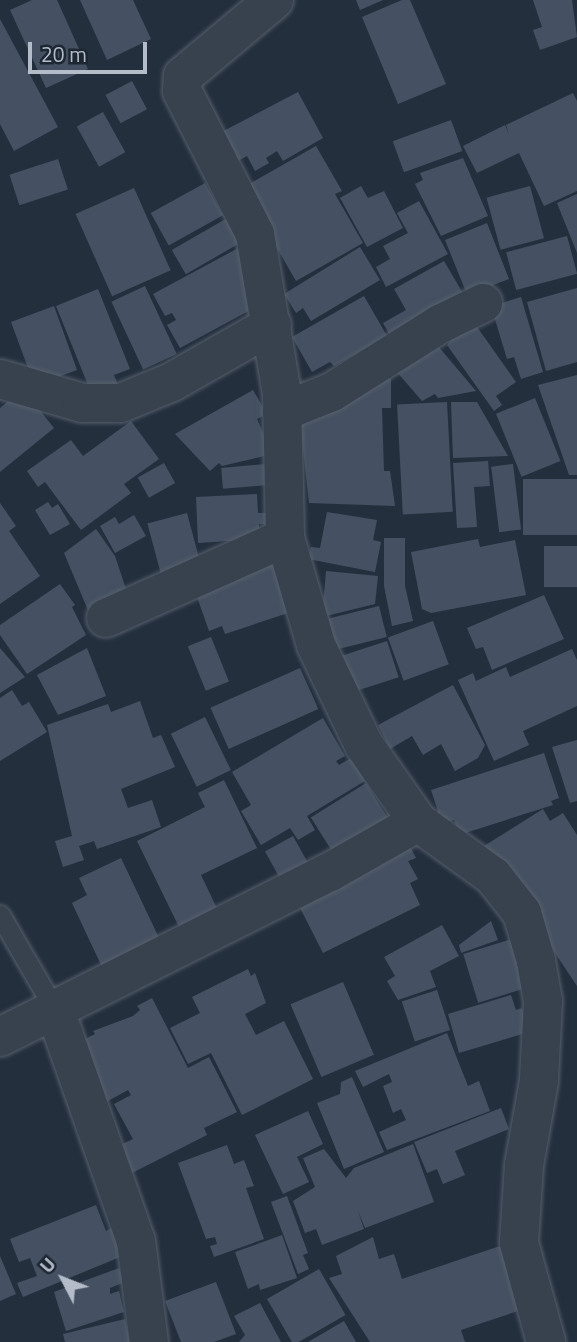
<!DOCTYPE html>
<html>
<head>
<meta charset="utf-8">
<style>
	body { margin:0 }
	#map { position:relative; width:577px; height:1342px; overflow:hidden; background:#242f3e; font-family:"Titillium Web",sans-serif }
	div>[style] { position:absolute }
	.building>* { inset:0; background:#455162; transform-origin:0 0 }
	.roads { filter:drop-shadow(0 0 2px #565f6c) drop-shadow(0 0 2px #565f6c) }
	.lane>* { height:19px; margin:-9.5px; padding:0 9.5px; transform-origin:9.5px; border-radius:9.5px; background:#38414e }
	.street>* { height:38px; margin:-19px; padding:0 19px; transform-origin:19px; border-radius:19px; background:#38414e }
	span { translate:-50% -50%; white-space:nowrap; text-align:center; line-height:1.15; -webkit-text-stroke:6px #1d2633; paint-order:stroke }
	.north { position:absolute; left:28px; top:1244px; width:70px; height:70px; -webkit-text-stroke:5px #1d2633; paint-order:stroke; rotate:312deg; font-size:19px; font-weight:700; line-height:28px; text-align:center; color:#b4bcc9 }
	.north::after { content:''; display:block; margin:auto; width:24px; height:32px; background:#b4bcc9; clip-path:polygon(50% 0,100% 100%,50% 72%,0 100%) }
	.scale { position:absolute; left:28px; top:42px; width:119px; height:32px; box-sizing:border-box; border:4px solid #b4bcc9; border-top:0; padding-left:9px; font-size:21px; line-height:24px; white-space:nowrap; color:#b4bcc9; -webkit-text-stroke:5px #1d2633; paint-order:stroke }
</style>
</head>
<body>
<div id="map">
	<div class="building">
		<div style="clip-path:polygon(32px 0,57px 0,88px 69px,46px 88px,10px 10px)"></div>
		<div style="clip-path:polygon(80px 0,133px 0,151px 39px,107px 60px)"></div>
		<div style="clip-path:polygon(356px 0,383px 0,360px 10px)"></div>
		<div style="clip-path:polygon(402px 0,410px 0,446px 84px,398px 104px,362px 17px)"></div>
		<div style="clip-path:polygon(533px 0,572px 0,577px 37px,540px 50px,533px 30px,542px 27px)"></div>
		<div style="clip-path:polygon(0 19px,58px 127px,14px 151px,0 124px)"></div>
		<div style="left:132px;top:81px;width:32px;height:30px;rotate:62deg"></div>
		<div style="clip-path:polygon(298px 92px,323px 138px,283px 161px,277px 151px,266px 158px,269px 163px,255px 171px,247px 156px,231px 165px,216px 135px)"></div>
		<div style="clip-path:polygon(573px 93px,577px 101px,577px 191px,544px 206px,519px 153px,477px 173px,463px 146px,505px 125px,509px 134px,506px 125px)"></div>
		<div style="left:103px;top:112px;width:46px;height:30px;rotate:61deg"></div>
		<div style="left:451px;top:120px;width:33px;height:62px;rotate:70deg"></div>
		<div style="clip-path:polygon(316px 146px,342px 191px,335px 194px,363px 243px,296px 281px,242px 188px)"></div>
		<div style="clip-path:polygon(463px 158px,488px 216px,441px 236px,415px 184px,423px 180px,420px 173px)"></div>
		<div style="left:58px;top:159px;width:32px;height:51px;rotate:72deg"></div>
		<div style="left:205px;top:183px;width:37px;height:62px;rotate:61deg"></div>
		<div style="clip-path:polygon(361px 186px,368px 198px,384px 191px,403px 228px,367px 247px,340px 198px)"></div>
		<div style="left:530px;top:186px;width:54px;height:45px;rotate:75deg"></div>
		<div style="left:134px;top:188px;width:90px;height:64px;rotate:66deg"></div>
		<div style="clip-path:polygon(577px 194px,577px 253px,557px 203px)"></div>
		<div style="clip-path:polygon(419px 201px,448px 254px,386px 287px,376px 267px,390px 259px,383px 246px,408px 233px,397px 213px)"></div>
		<div style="left:229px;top:217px;width:28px;height:66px;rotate:60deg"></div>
		<div style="clip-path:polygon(487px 223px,509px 279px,493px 285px,496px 292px,470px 302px,445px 240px)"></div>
		<div style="left:567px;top:236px;width:39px;height:63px;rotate:75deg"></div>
		<div style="clip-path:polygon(242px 246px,258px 306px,180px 348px,167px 325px,176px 320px,172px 313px,165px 316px,153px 294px)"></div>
		<div style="clip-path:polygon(360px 247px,380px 280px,311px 321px,303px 308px,296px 313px,284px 294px)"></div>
		<div style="clip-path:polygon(444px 261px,468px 302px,394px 343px,383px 323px,406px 310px,394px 289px)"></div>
		<div style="left:145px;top:286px;width:75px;height:37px;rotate:65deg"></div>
		<div style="clip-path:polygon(577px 288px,577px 362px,546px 371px,527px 302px)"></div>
		<div style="clip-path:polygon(98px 289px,130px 369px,114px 375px,120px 390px,90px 390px,56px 306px)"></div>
		<div style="clip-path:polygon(364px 296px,387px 336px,334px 366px,330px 362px,312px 372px,292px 337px)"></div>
		<div style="clip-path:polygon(521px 297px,543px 372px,521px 379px,514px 357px,507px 359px,494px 316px,486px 308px)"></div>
		<div style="clip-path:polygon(54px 306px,77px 370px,55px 378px,31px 376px,11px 322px)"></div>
		<div style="clip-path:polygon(470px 317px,516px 382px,496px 396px,502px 405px,494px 411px,447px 345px)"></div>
		<div style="clip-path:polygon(427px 333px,476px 391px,438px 398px,435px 394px,422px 401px,390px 364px)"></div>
		<div style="clip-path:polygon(577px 375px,577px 475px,569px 475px,538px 385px)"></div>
		<div style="clip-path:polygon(373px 378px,391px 378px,391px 408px,382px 408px,384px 471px,390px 471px,395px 506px,309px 503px,299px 413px)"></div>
		<div style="clip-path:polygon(23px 389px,54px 428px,0 472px,0 408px)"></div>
		<div style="clip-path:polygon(253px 390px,267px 414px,257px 419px,273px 454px,222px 466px,219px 463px,210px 471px,175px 434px)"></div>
		<div style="left:535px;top:398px;width:68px;height:42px;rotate:68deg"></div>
		<div style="left:447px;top:402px;width:110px;height:50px;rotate:87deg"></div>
		<div style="clip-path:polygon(451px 402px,477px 402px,508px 456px,453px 458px)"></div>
		<div style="clip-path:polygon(131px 421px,159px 459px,124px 484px,131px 493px,81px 530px,45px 482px,38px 487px,27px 471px,71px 440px,83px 456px)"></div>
		<div style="clip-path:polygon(488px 461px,490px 486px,474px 487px,477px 527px,457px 528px,453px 463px)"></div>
		<div style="left:164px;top:463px;width:23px;height:30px;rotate:61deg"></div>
		<div style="left:266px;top:464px;width:21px;height:45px;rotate:85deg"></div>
		<div style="left:513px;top:464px;width:66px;height:22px;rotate:83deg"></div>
		<div style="left:577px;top:479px;width:56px;height:54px;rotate:90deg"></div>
		<div style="clip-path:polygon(257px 494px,258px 513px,269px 513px,270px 524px,259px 524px,260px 539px,198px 543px,196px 497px)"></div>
		<div style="clip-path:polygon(48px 502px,52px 508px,58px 504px,70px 524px,50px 535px,35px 510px)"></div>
		<div style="clip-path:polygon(0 503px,16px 526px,9px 531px,40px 576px,0 604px)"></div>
		<div style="clip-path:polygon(327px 512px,377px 520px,373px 540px,381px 542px,375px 572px,308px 559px,311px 547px,320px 548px)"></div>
		<div style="left:187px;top:513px;width:62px;height:41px;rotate:75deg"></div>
		<div style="clip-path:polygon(134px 515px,146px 536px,115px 553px,100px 526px,115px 517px,119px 524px)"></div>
		<div style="clip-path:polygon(96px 529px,115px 556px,130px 601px,90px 615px,64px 553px)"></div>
		<div style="clip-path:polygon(384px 538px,405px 538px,405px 586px,413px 621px,392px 626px,384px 586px)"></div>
		<div style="clip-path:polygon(478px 539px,480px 547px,515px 540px,526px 595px,431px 613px,422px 609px,411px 552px)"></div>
		<div style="left:544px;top:546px;width:33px;height:41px"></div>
		<div style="clip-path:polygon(275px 564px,291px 612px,225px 634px,222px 626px,209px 631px,195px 591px)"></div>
		<div style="clip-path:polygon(326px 571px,378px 576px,375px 604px,322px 617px)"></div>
		<div style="clip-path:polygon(60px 584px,75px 605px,72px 607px,86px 635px,27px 674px,0 635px,0 625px)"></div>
		<div style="clip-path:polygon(544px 595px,564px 639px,492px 670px,483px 647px,476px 649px,467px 628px)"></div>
		<div style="left:379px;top:606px;width:32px;height:59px;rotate:76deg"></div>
		<div style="left:433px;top:621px;width:46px;height:48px;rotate:70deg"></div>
		<div style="left:211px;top:637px;width:48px;height:25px;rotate:68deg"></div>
		<div style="left:387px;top:641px;width:38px;height:50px;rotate:72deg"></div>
		<div style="clip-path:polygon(0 648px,25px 677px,0 693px)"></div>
		<div style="clip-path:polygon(87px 648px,106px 696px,58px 715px,37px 675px)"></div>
		<div style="clip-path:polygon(572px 649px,577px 660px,577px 706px,523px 731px,529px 745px,494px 761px,458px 680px,473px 673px,476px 681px,506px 667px,510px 677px)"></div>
		<div style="left:300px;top:668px;width:45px;height:98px;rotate:66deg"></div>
		<div style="clip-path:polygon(453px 685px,485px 745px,478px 758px,455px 771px,441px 744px,423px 755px,412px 736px,390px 749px,378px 725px)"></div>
		<div style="clip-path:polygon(12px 690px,22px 706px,29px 702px,47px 732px,0 761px,0 698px)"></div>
		<div style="clip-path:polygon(140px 701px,153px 738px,161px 735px,175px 767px,121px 789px,128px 808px,152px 800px,161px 827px,97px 849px,94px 841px,79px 846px,84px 860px,63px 867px,55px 841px,72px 836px,47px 725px,108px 704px,111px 712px)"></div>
		<div style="left:205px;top:717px;width:59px;height:38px;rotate:64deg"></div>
		<div style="clip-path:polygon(323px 718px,345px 756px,336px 761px,339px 765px,351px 758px,365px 781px,307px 816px,315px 830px,298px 840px,290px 828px,261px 845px,241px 811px,251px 805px,232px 772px)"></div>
		<div style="clip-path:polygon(577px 740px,577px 801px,570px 803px,552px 747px)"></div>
		<div style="clip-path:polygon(544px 753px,559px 798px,551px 801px,553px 805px,459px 835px,454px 820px,442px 824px,431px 790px)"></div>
		<div style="clip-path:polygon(224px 780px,257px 848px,201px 875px,223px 921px,179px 927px,137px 841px,205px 807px,198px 793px)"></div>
		<div style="left:366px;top:783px;width:55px;height:65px;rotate:58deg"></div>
		<div style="clip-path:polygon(543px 809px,550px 821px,563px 813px,577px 835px,577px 986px,484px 846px)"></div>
		<div style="left:293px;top:836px;width:45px;height:32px;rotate:61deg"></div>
		<div style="clip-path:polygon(409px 844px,416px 858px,408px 861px,418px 879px,410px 883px,420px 905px,323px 953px,296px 900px)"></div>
		<div style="clip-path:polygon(121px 858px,160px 940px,102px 967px,72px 903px,87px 895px,79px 878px)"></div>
		<div style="clip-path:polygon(491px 921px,498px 940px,461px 953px,459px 945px)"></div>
		<div style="clip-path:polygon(442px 925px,459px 956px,430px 971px,436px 987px,398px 1000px,387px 981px,395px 976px,384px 957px)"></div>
		<div style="left:512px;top:939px;width:51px;height:51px;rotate:73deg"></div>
		<div style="clip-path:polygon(248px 969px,251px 976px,255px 973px,266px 1003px,245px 1014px,256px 1035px,284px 1021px,313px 1079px,242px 1115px,211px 1053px,188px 1064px,170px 1028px,200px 1013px,192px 997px)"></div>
		<div style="left:343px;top:982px;width:79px;height:57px;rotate:67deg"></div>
		<div style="left:437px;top:990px;width:42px;height:37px;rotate:72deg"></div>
		<div style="clip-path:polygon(511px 995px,516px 1010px,522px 1008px,529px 1032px,459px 1053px,448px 1014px)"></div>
		<div style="clip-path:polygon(152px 998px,188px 1068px,209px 1057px,237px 1112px,204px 1128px,207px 1135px,130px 1174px,116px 1147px,133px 1139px,114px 1104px,131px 1095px,128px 1090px,106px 1102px,80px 1049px,88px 1045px,85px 1039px,95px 1034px,93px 1031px,133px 1016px,140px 1010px,137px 1006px)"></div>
		<div style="clip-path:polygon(447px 1033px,468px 1086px,479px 1081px,490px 1111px,387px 1150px,379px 1132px,406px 1120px,401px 1109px,393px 1113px,383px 1086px,392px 1082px,389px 1074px,363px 1087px,355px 1071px)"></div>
		<div style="clip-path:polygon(352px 1077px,384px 1152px,344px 1169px,317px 1103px,340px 1094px,341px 1082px)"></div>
		<div style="clip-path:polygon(501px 1108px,509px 1129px,455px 1151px,465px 1175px,443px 1184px,437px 1169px,427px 1173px,414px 1142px)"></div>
		<div style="clip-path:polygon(308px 1111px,323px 1144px,297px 1157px,309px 1182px,283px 1194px,255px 1135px)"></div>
		<div style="clip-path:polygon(413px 1144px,434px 1202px,365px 1228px,358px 1211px,364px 1229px,322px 1245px,316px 1229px,305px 1233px,293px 1201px,315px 1187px,303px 1158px,324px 1149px,346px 1178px,354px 1168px)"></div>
		<div style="clip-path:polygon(227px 1145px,234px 1164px,244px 1160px,254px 1186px,246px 1188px,264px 1239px,214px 1257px,210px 1246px,217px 1244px,215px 1237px,206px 1239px,178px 1163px)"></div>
		<div style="clip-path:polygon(287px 1196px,308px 1253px,303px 1255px,309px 1269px,298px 1274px,271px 1202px)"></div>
		<div style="clip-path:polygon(96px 1205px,106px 1231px,114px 1227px,125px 1255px,23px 1297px,17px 1283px,37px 1276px,30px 1258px,19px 1262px,10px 1239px)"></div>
		<div style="clip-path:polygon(282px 1235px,297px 1278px,260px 1290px,259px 1284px,248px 1289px,235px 1252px)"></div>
		<div style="clip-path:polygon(373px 1237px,379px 1259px,394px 1254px,402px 1279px,506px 1244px,527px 1308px,461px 1330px,465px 1342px,370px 1342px,329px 1278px,342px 1274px,336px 1256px)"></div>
		<div style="clip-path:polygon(0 1256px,16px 1294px,0 1301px)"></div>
		<div style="clip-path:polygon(119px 1268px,125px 1282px,110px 1288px,110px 1294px,119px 1291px,124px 1312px,66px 1331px,54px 1292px)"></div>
		<div style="left:319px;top:1269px;width:53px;height:60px;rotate:60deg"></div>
		<div style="clip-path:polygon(216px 1282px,236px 1334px,214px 1342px,181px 1342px,165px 1301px)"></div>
		<div style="clip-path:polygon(260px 1303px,281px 1342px,239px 1342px,245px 1335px,234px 1316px)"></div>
		<div style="clip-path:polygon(125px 1319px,130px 1342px,65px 1342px,63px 1334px)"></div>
		<div style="clip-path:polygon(344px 1321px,356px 1342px,308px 1342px)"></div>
	</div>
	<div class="roads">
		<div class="lane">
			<div style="left:0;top:915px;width:110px;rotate:59.9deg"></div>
		</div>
		<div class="street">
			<div style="left:274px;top:0;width:119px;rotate:140.1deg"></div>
			<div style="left:183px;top:76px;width:15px;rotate:94deg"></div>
			<div style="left:182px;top:91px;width:161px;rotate:63deg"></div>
			<div style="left:255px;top:234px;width:162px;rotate:80.4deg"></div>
			<div style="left:282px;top:394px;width:144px;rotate:88.8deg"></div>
			<div style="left:285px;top:538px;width:111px;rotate:73.8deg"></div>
			<div style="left:316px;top:645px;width:111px;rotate:64.4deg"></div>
			<div style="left:364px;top:745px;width:94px;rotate:55deg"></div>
			<div style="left:418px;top:822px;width:92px;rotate:35.8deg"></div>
			<div style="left:493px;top:876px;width:47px;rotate:51.9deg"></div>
			<div style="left:522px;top:913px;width:50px;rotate:73.7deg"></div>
			<div style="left:536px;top:961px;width:41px;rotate:80.1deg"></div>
			<div style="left:543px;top:1001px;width:80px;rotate:92.9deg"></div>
			<div style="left:539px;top:1081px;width:85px;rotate:100.1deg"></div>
			<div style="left:524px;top:1165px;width:78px;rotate:93.7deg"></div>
			<div style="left:519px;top:1243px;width:103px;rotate:74.7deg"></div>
			<div style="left:0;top:379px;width:85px;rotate:16.3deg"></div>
			<div style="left:82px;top:403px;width:39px"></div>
			<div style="left:121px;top:403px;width:55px;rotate:-22.4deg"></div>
			<div style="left:172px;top:382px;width:115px;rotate:-29.7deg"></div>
			<div style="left:282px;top:412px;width:54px;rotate:-21.8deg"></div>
			<div style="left:332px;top:392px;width:128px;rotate:-32.2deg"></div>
			<div style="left:440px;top:324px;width:48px;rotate:-26deg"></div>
			<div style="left:106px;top:618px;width:196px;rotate:-24.1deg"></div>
			<div style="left:55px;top:1010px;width:245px;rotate:70.7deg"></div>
			<div style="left:136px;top:1241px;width:102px;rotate:82.7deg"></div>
			<div style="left:0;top:1037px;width:369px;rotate:-26.6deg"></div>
			<div style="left:330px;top:872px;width:101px;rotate:-29.6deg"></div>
		</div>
	</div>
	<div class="north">U</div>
	<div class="scale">20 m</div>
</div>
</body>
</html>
